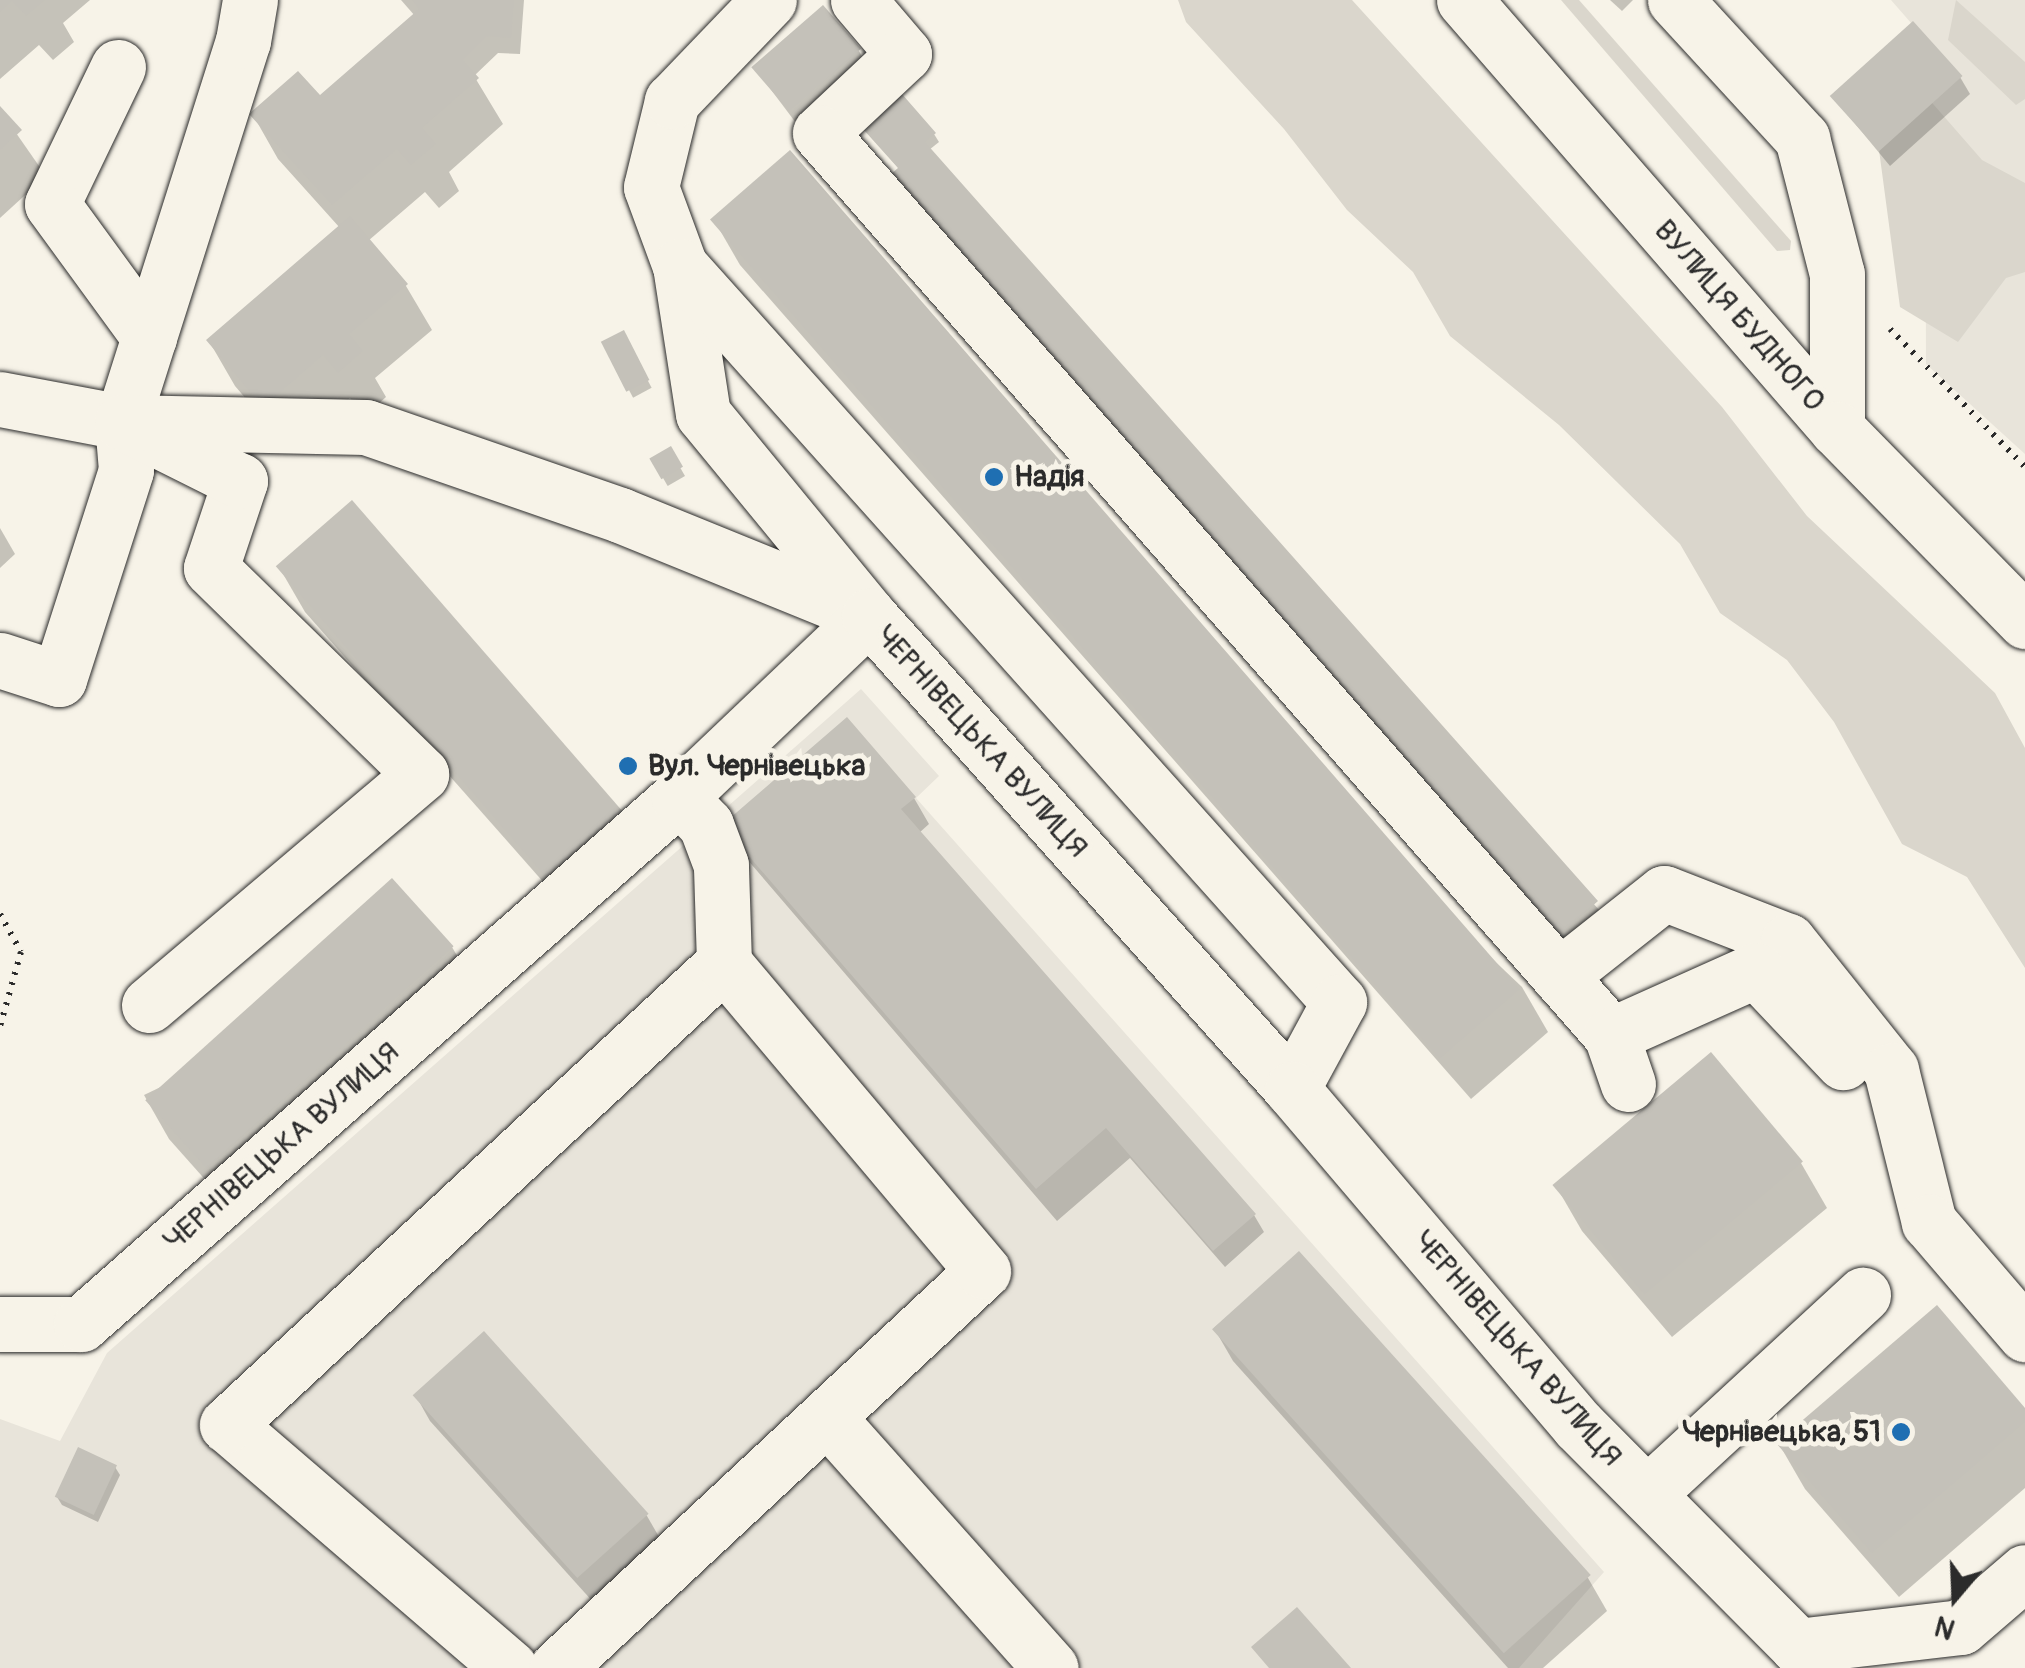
<!DOCTYPE html>
<html>
<head>
<meta charset="utf-8">
<style>
	body { margin:0 }
	#map { position:relative; width:2025px; height:1668px; overflow:hidden; background:#f7f3e8; font-family:Pangolin,sans-serif }
	div>[style] { position:absolute }
	.built>* { inset:0; background:#e8e4da }
	.green>* { inset:0; background:#dad6cc }
	.shadow>* { inset:0; background:#0003; transform-origin:0 0 }
	.building>* { inset:0; background:#c4c1b9; transform-origin:0 0 }
	.path>* { height:6px; margin-top:-3px; transform-origin:0; background:repeating-linear-gradient(90deg,#2b2b2b 0 2.5px,transparent 0 10.5px) }
	.roads { filter:drop-shadow(0 0 2px #2b2b2b) drop-shadow(0 0 2px #2b2b2b) }
	.minor>* { height:55px; margin:-27.5px; padding:0 27.5px; transform-origin:27.5px; border-radius:27.5px; background:#f7f3e8 }
	.highway>* { height:55px; margin:-27.5px; padding:0 27.5px; transform-origin:27.5px; border-radius:27.5px; background:#f7f3e8 }
	.dots>* { width:28px; height:28px; translate:-50% -50%; box-sizing:border-box; border:5px solid #f7f3e8; border-radius:50% }
	span { translate:-50% -50%; white-space:nowrap; text-align:center; line-height:1.15; -webkit-text-stroke:10px #f7f3e8; paint-order:stroke }
	.street-label { font-size:30px; color:#2b2b2b }
	.poi-label { font-size:30px; color:#2b2b2b; font-weight:700 }
	.left { translate:0 -50%; text-align:left }
	.right { translate:-100% -50%; text-align:right }
	.north { position:absolute; left:1905px; top:1548px; width:100px; height:100px; -webkit-text-stroke:8px #f7f3e8; paint-order:stroke; rotate:199deg; font-size:28px; font-weight:700; line-height:40px; text-align:center; color:#2b2b2b }
	.north::after { content:''; display:block; margin:auto; width:35px; height:45px; background:#2b2b2b; clip-path:polygon(50% 0,100% 100%,50% 72%,0 100%) }
</style>
</head>
<body>
<div id="map">
	<div class="built">
		<div style="clip-path:polygon(1891px 0,2025px 0,2025px 454px,1926px 364px,1925px 39px)"></div>
		<div style="clip-path:polygon(861px 689px,939px 776px,916px 798px,1604px 1572px,1519px 1668px,0 1668px,0 1419px,60px 1441px,107px 1353px)"></div>
	</div>
	<div class="green">
		<div style="clip-path:polygon(1178px 0,1352px 0,1722px 407px,1807px 516px,1995px 693px,2025px 748px,2025px 968px,1967px 877px,1902px 844px,1834px 722px,1787px 660px,1720px 613px,1680px 544px,1559px 425px,1450px 336px,1413px 272px,1347px 210px,1284px 129px,1186px 22px)"></div>
		<div style="clip-path:polygon(1561px 0,1579px 0,1791px 241px,1790px 250px,1777px 251px)"></div>
		<div style="clip-path:polygon(1956px 0,2025px 62px,2025px 99px,2016px 105px,1948px 40px)"></div>
		<div style="clip-path:polygon(1927px 97px,1982px 160px,2025px 183px,2025px 272px,2006px 278px,1958px 342px,1900px 307px,1879px 150px,1874px 102px)"></div>
	</div>
	<div class="shadow">
		<div style="clip-path:polygon(0 0,90px 0,63px 23px,74px 42px,53px 60px,39px 45px,0 79px)"></div>
		<div style="clip-path:polygon(401px 0,524px 0,520px 54px,498px 53px,474px 76px,503px 124px,449px 172px,459px 191px,439px 208px,425px 192px,368px 241px,406px 286px,432px 330px,375px 378px,386px 397px,365px 416px,350px 398px,290px 450px,235px 386px,209px 341px,340px 228px,278px 159px,253px 115px,320px 99px,415px 16px)"></div>
		<div style="clip-path:polygon(1610px 0,1633px 0,1622px 11px)"></div>
		<div style="clip-path:polygon(859px 51px,868px 68px,799px 127px,754px 67px)"></div>
		<div style="clip-path:polygon(1960px 77px,1970px 94px,1890px 166px,1833px 97px)"></div>
		<div style="clip-path:polygon(0 110px,46px 176px,0 218px)"></div>
		<div style="clip-path:polygon(866px 130px,934px 134px,939px 142px,929px 150px,1600px 911px,1562px 945px)"></div>
		<div style="clip-path:polygon(714px 220px,1522px 987px,1548px 1032px,1471px 1099px,740px 265px)"></div>
		<div style="left:623px;top:334px;width:61px;height:21px;rotate:62deg"></div>
		<div style="left:670px;top:450px;width:30px;height:20px;rotate:60deg"></div>
		<div style="clip-path:polygon(0 528px,15px 554px,0 568px)"></div>
		<div style="clip-path:polygon(279px 567px,621px 810px,575px 918px,305px 612px)"></div>
		<div style="clip-path:polygon(914px 798px,929px 824px,919px 833px,1254px 1215px,1264px 1232px,1225px 1267px,1130px 1158px,1057px 1221px,740px 851px)"></div>
		<div style="clip-path:polygon(452px 947px,478px 992px,233px 1211px,169px 1139px,144px 1095px)"></div>
		<div style="clip-path:polygon(1711px 1056px,1801px 1163px,1827px 1208px,1672px 1337px,1582px 1231px,1556px 1186px)"></div>
		<div style="clip-path:polygon(1298px 1254px,1588px 1578px,1607px 1611px,1543px 1668px,1508px 1668px,1233px 1361px,1214px 1328px)"></div>
		<div style="clip-path:polygon(484px 1334px,647px 1516px,662px 1542px,594px 1603px,430px 1421px,416px 1396px)"></div>
		<div style="clip-path:polygon(2025px 1412px,2025px 1488px,1899px 1597px,1805px 1489px,1779px 1444px)"></div>
		<div style="clip-path:polygon(115px 1467px,120px 1475px,98px 1522px,62px 1505px,57px 1497px)"></div>
	</div>
	<div class="building">
		<div style="clip-path:polygon(0 0,45px 0,26px 16px,12px 1px,0 12px)"></div>
		<div style="clip-path:polygon(412px 0,514px 0,511px 38px,487px 36px,463px 60px,479px 78px,422px 128px,436px 144px,411px 165px,397px 149px,332px 205px,249px 114px,298px 71px,320px 95px,419px 9px)"></div>
		<div style="left:823px;top:5px;width:58px;height:95px;rotate:49deg"></div>
		<div style="left:1913px;top:21px;width:74px;height:112px;rotate:48deg"></div>
		<div style="clip-path:polygon(902px 94px,936px 133px,925px 142px,1598px 901px,1556px 938px,884px 180px,898px 168px,863px 129px)"></div>
		<div style="clip-path:polygon(0 106px,22px 130px,0 150px)"></div>
		<div style="left:790px;top:150px;width:1112px;height:106px;rotate:49deg"></div>
		<div style="clip-path:polygon(350px 216px,408px 284px,349px 334px,363px 351px,338px 373px,323px 355px,263px 407px,206px 340px)"></div>
		<div style="left:624px;top:330px;width:56px;height:26px;rotate:63deg"></div>
		<div style="left:671px;top:446px;width:24px;height:25px;rotate:60deg"></div>
		<div style="left:352px;top:500px;width:412px;height:101px;rotate:49deg"></div>
		<div style="clip-path:polygon(847px 717px,916px 797px,901px 809px,1256px 1214px,1213px 1251px,1106px 1128px,1036px 1189px,722px 825px)"></div>
		<div style="left:392px;top:878px;width:92px;height:332px;rotate:48deg"></div>
		<div style="left:1711px;top:1052px;width:143px;height:207px;rotate:50deg"></div>
		<div style="left:1299px;top:1251px;width:436px;height:117px;rotate:48deg"></div>
		<div style="clip-path:polygon(1937px 1305px,2025px 1408px,2025px 1422px,1872px 1553px,1776px 1443px)"></div>
		<div style="left:484px;top:1331px;width:246px;height:96px;rotate:48deg"></div>
		<div style="left:78px;top:1447px;width:43px;height:55px;rotate:25deg"></div>
		<div style="clip-path:polygon(1297px 1607px,1351px 1668px,1269px 1668px,1251px 1647px)"></div>
	</div>
	<div class="path">
		<div style="left:1890px;top:329px;width:193px;rotate:45.6deg"></div>
		<div style="left:0;top:914px;width:43px;rotate:61.1deg"></div>
		<div style="left:21px;top:952px;width:77px;rotate:105.8deg"></div>
	</div>
	<div class="roads">
		<div class="minor">
			<div style="left:858px;top:0;width:71px;rotate:49.6deg"></div>
			<div style="left:904px;top:54px;width:115px;rotate:136.8deg"></div>
			<div style="left:820px;top:133px;width:1200px;rotate:48.75deg"></div>
			<div style="left:1675px;top:0;width:188px;rotate:47.4deg"></div>
			<div style="left:1802px;top:138px;width:140px;rotate:75.6deg"></div>
			<div style="left:1837px;top:274px;width:155px;rotate:90deg"></div>
			<div style="left:118px;top:67px;width:152px;rotate:115.7deg"></div>
			<div style="left:52px;top:204px;width:165px;rotate:53.9deg"></div>
			<div style="left:680px;top:266px;width:84px;rotate:-110.2deg"></div>
			<div style="left:651px;top:187px;width:89px;rotate:-76.3deg"></div>
			<div style="left:672px;top:101px;width:140px;rotate:-46.2deg"></div>
			<div style="left:0;top:399px;width:124px;rotate:10.7deg"></div>
			<div style="left:122px;top:422px;width:400px;rotate:-72.4deg"></div>
			<div style="left:243px;top:41px;width:42px;rotate:-80.3deg"></div>
			<div style="left:0;top:660px;width:62px;rotate:17.9deg"></div>
			<div style="left:59px;top:679px;width:219px;rotate:-72.2deg"></div>
			<div style="left:126px;top:470px;width:48px;rotate:-94.8deg"></div>
			<div style="left:1559px;top:976px;width:134px;rotate:-38.3deg"></div>
			<div style="left:1664px;top:893px;width:133px;rotate:21.2deg"></div>
			<div style="left:1788px;top:941px;width:165px;rotate:51.4deg"></div>
			<div style="left:1891px;top:1070px;width:157px;rotate:76deg"></div>
			<div style="left:1929px;top:1222px;width:148px;rotate:49.4deg"></div>
			<div style="left:149px;top:1005px;width:357px;rotate:-40.3deg"></div>
			<div style="left:421px;top:774px;width:294px;rotate:-135.6deg"></div>
			<div style="left:211px;top:568px;width:92px;rotate:-71.6deg"></div>
			<div style="left:240px;top:481px;width:132px;rotate:-153.4deg"></div>
			<div style="left:122px;top:422px;width:244px;rotate:1.2deg"></div>
			<div style="left:366px;top:427px;width:269px;rotate:19.1deg"></div>
			<div style="left:620px;top:515px;width:269px;rotate:22.1deg"></div>
			<div style="left:869px;top:616px;width:261px;rotate:-129.4deg"></div>
			<div style="left:703px;top:414px;width:150px;rotate:-98.8deg"></div>
			<div style="left:680px;top:266px;width:988px;rotate:48.16deg"></div>
			<div style="left:1339px;top:1002px;width:99px;rotate:118.4deg"></div>
			<div style="left:1628px;top:1084px;width:52px;rotate:-109.1deg"></div>
			<div style="left:1611px;top:1035px;width:159px;rotate:-24.1deg"></div>
			<div style="left:1756px;top:970px;width:127px;rotate:46.6deg"></div>
			<div style="left:0;top:1324px;width:81px"></div>
			<div style="left:81px;top:1324px;width:797px;rotate:-41.39deg"></div>
			<div style="left:679px;top:797px;width:262px;rotate:-43.6deg"></div>
			<div style="left:869px;top:616px;width:635px;rotate:48.19deg"></div>
			<div style="left:1292px;top:1089px;width:441px;rotate:49.6deg"></div>
			<div style="left:1578px;top:1425px;width:342px;rotate:45.2deg"></div>
			<div style="left:827px;top:1417px;width:336px;rotate:48.3deg"></div>
			<div style="left:1647px;top:1494px;width:294px;rotate:-42.7deg"></div>
			<div style="left:1797px;top:1646px;width:165px;rotate:-6.6deg"></div>
			<div style="left:1961px;top:1627px;width:84px;rotate:-40.7deg"></div>
			<div style="left:510px;top:1668px;width:373px;rotate:-139.3deg"></div>
			<div style="left:227px;top:1425px;width:679px;rotate:-42.91deg"></div>
			<div style="left:557px;top:1668px;width:582px;rotate:-42.98deg"></div>
			<div style="left:983px;top:1271px;width:402px;rotate:-130.1deg"></div>
			<div style="left:724px;top:963px;width:98px;rotate:-91.8deg"></div>
			<div style="left:721px;top:865px;width:43px;rotate:-110.6deg"></div>
			<div style="left:706px;top:825px;width:39px;rotate:-134deg"></div>
		</div>
		<div class="highway">
			<div style="left:1464px;top:0;width:568px;rotate:48.99deg"></div>
			<div style="left:1837px;top:429px;width:269px;rotate:45.6deg"></div>
		</div>
	</div>
	<div class="dots">
		<div style="left:994px;top:477px;background:#1f6fb2"></div>
		<div style="left:628px;top:766px;background:#1f6fb2"></div>
		<div style="left:1901px;top:1432px;background:#1f6fb2"></div>
	</div>
	<div class="street-label">
		<span style="left:1739px;top:316px;rotate:49deg">ВУЛИЦЯ БУДНОГО</span>
		<span style="left:981px;top:742px;rotate:48deg">ЧЕРНІВЕЦЬКА ВУЛИЦЯ</span>
		<span style="left:282px;top:1147px;rotate:-41deg">ЧЕРНІВЕЦЬКА ВУЛИЦЯ</span>
		<span style="left:1517px;top:1349px;rotate:49deg">ЧЕРНІВЕЦЬКА ВУЛИЦЯ</span>
	</div>
	<div class="poi-label">
		<span class="left" style="left:1014px;top:477px">Надія</span>
		<span class="left" style="left:648px;top:766px">Вул. Чернівецька</span>
		<span class="right" style="left:1881px;top:1432px">Чернівецька, 51</span>
	</div>
	<div class="north">N</div>
</div>
</body>
</html>
